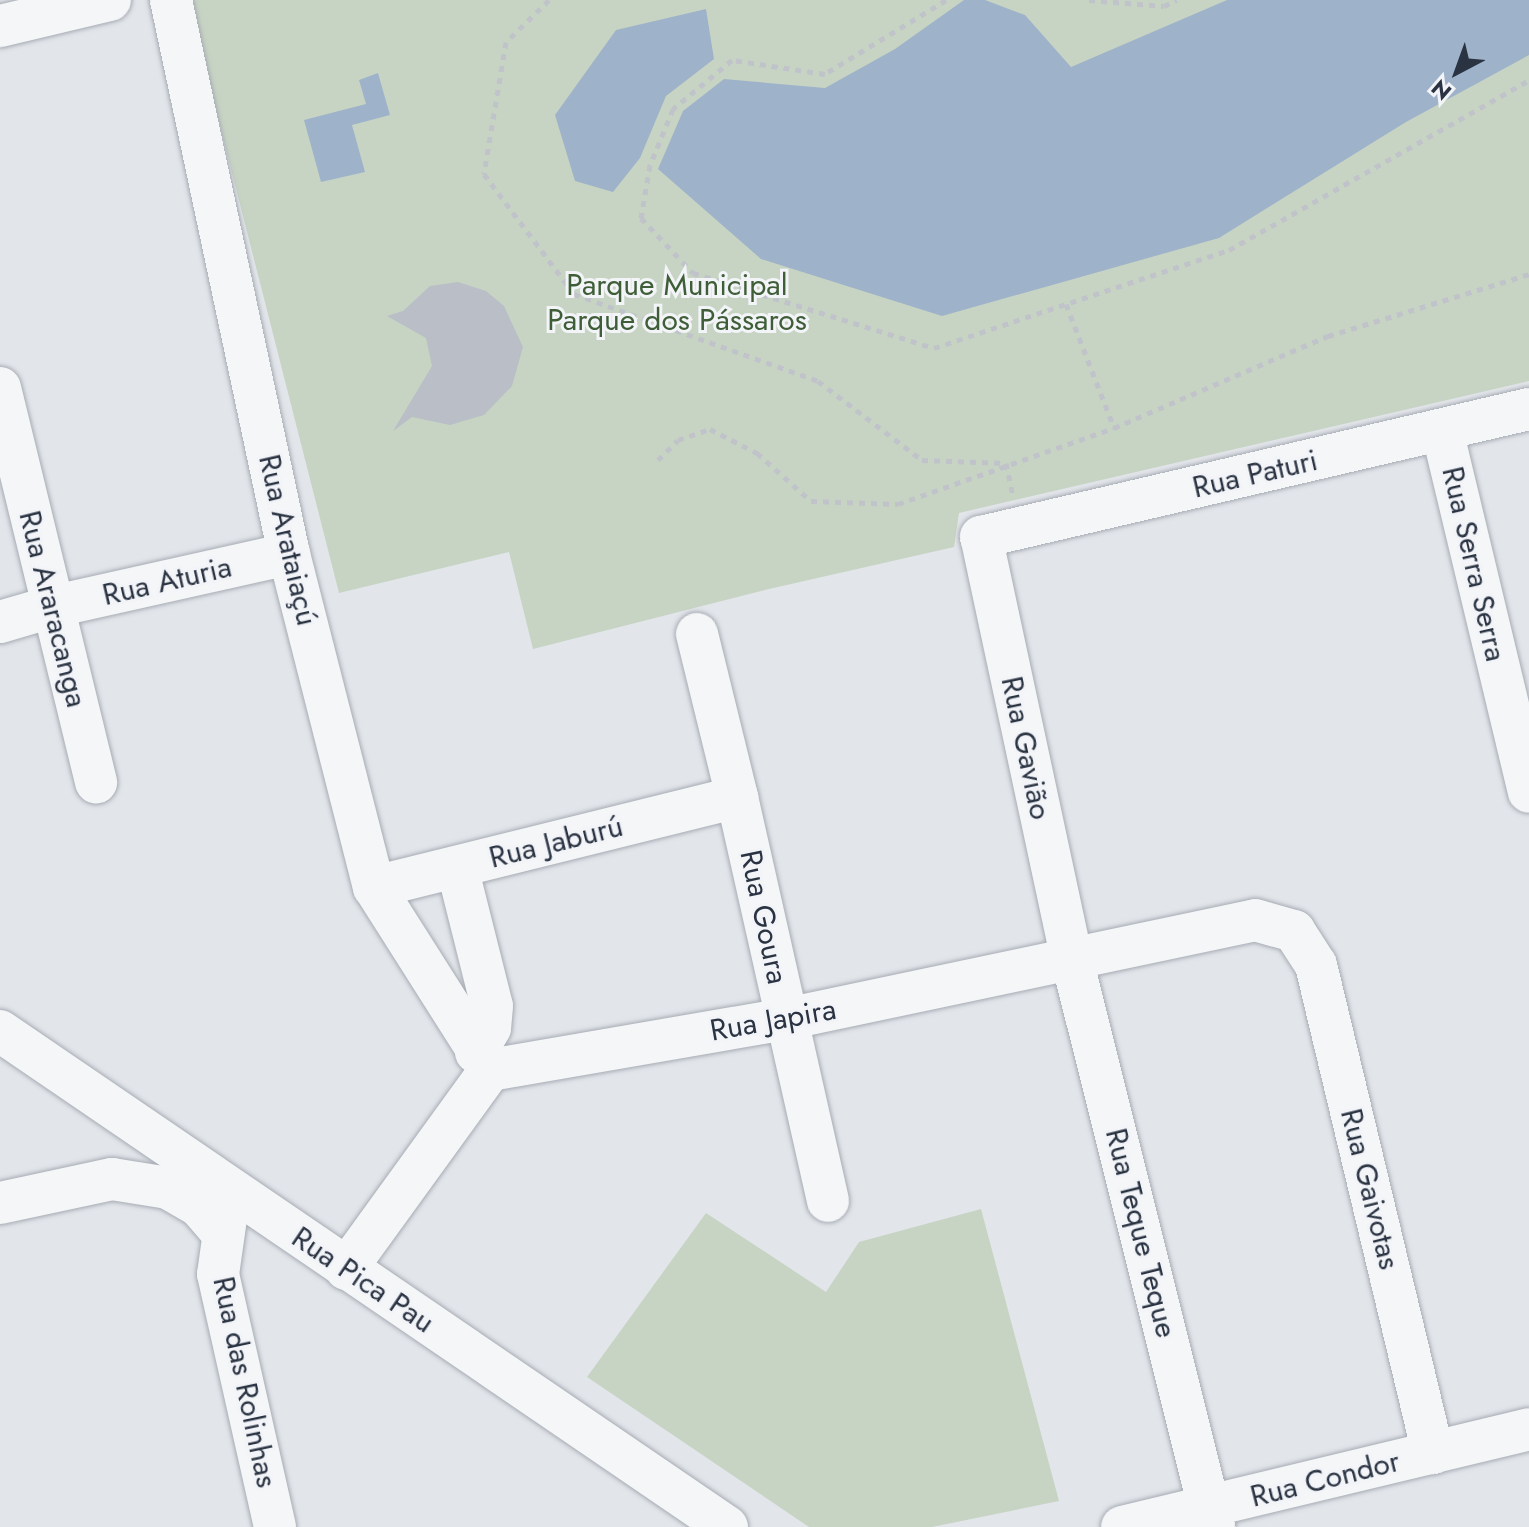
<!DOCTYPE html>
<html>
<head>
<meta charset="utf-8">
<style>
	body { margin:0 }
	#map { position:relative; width:1529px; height:1527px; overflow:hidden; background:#e2e5ea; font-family:Jost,sans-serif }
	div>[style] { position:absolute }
	.green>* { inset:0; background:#c7d4c3 }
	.water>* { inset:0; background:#9eb3ca }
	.building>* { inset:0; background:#b9bec7 }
	.path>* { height:5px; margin-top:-2.5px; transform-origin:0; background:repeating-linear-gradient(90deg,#c0c3c9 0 6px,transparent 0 12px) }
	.roads { filter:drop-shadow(0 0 2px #a7acb4) drop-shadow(0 0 2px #a7acb4) }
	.minor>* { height:42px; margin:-21px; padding:0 21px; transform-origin:21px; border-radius:21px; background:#f5f6f8 }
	span { translate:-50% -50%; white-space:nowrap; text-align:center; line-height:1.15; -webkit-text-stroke:6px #f2f4f8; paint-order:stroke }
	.park-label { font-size:30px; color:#3f5e37 }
	.street-label { font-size:30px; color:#2a3342 }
	.north { position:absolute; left:1417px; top:32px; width:80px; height:80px; -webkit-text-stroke:6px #f2f4f8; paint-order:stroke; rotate:221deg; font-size:22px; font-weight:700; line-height:32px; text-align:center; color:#2a3342 }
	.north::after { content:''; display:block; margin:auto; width:28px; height:36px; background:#2a3342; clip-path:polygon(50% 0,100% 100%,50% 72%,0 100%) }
</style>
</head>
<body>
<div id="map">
	<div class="green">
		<div style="clip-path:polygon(188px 0,1529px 0,1529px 381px,959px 513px,954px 547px,769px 589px,533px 649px,509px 552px,339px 593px)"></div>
		<div style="clip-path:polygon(981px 1209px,1059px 1501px,932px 1527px,809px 1527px,587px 1377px,706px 1213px,826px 1292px,859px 1242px)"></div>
	</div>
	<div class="water">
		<div style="clip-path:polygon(964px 0,985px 0,1025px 15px,1071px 67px,1227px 0,1529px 0,1529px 55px,1406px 122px,1219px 238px,942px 316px,761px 259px,658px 169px,683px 111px,724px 79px,825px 88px,895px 49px)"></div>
		<div style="clip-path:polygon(706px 9px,714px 59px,666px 96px,640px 158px,613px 192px,575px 181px,555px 115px,616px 30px)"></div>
		<div style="clip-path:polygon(378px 73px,390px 115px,352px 125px,365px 172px,321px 182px,304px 120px,366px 104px,359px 80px)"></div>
	</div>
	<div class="building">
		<div style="clip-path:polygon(458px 282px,486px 291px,504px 306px,523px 347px,512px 386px,484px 415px,450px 425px,412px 417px,393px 431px,432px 366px,426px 338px,387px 316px,403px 311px,430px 286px)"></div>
	</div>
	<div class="path">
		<div style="left:549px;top:0;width:60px;rotate:135.7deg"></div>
		<div style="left:506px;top:42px;width:134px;rotate:99.5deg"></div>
		<div style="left:484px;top:174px;width:150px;rotate:53.1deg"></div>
		<div style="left:574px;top:294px;width:259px;rotate:19.6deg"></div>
		<div style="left:818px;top:381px;width:131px;rotate:37.2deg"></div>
		<div style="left:922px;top:460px;width:84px;rotate:2deg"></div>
		<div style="left:1006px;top:463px;width:34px;rotate:78deg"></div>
		<div style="left:946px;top:0;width:142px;rotate:148.6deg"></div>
		<div style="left:825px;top:74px;width:94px;rotate:-171.4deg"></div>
		<div style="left:732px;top:60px;width:77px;rotate:140.3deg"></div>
		<div style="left:673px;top:109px;width:61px;rotate:112.3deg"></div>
		<div style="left:650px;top:165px;width:54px;rotate:99.6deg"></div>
		<div style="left:641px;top:218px;width:76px;rotate:46.6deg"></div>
		<div style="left:693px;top:273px;width:252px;rotate:17.3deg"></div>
		<div style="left:934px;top:348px;width:311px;rotate:-18.4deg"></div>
		<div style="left:1229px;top:250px;width:345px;rotate:-29.5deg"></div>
		<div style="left:1089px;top:0;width:75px;rotate:4.6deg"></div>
		<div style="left:1164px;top:6px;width:14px;rotate:-25deg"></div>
		<div style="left:1066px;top:304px;width:133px;rotate:68.8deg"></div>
		<div style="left:658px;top:460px;width:28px;rotate:-45deg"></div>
		<div style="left:678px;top:440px;width:34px;rotate:-19deg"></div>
		<div style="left:710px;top:429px;width:53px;rotate:27.1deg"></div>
		<div style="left:757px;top:453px;width:72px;rotate:41.6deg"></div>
		<div style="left:811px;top:501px;width:87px;rotate:2deg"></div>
		<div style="left:898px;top:504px;width:229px;rotate:-19.4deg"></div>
		<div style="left:1114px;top:428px;width:233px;rotate:-23.3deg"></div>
		<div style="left:1328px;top:336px;width:210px;rotate:-17.1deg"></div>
	</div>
	<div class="roads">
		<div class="minor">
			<div style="left:171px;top:0;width:566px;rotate:77.98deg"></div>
			<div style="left:289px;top:554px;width:344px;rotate:75.7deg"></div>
			<div style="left:374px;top:887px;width:217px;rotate:57.6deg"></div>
			<div style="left:0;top:26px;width:113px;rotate:-13.3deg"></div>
			<div style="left:0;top:388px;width:406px;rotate:76.3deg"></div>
			<div style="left:1442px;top:430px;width:372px;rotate:76.5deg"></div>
			<div style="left:0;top:622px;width:53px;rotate:-16.4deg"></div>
			<div style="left:51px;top:607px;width:244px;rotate:-12.6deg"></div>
			<div style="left:697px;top:634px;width:168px;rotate:76.2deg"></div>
			<div style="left:737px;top:797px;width:414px;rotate:77.3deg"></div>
			<div style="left:457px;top:867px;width:143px;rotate:75.9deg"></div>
			<div style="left:492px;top:1006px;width:22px;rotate:95deg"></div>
			<div style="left:490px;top:1028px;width:28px;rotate:120deg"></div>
			<div style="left:374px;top:887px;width:374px;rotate:-13.9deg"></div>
			<div style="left:0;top:1031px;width:880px;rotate:34.3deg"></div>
			<div style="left:230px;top:1190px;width:85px;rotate:98.1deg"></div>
			<div style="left:218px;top:1274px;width:259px;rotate:77.3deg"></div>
			<div style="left:0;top:1203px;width:115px;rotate:-12.1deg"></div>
			<div style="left:112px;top:1179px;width:57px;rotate:9.1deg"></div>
			<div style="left:168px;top:1188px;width:36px;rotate:30deg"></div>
			<div style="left:199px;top:1206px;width:37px;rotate:49deg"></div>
			<div style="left:346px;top:1269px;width:246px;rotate:-54.1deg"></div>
			<div style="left:490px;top:1070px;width:300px;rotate:-9.8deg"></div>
			<div style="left:786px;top:1019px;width:479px;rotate:-11.9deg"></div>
			<div style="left:1255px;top:920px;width:41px;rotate:15.8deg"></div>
			<div style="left:1294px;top:931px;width:40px;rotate:57.1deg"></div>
			<div style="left:1316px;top:965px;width:502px;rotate:76.52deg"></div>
			<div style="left:1122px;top:1527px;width:419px;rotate:-13.5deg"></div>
			<div style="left:1214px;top:1527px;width:585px;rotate:-104.06deg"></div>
			<div style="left:1072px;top:960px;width:433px;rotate:-102.1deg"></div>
			<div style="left:981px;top:537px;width:563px;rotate:-13.15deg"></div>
		</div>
	</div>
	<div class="park-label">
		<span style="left:677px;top:302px">Parque Municipal<br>Parque dos Pássaros</span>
	</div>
	<div class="street-label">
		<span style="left:1255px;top:474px;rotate:-13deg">Rua Paturi</span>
		<span style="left:288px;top:540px;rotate:77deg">Rua Arataiaçú</span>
		<span style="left:1474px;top:564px;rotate:77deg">Rua Serra Serra</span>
		<span style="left:167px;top:581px;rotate:-13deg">Rua Aturia</span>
		<span style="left:53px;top:609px;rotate:76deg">Rua Araracanga</span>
		<span style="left:1026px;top:748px;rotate:78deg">Rua Gavião</span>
		<span style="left:556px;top:842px;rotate:-14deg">Rua Jaburú</span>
		<span style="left:764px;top:917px;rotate:78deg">Rua Goura</span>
		<span style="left:773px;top:1020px;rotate:-10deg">Rua Japira</span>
		<span style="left:1370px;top:1189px;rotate:76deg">Rua Gaivotas</span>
		<span style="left:1141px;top:1233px;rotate:76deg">Rua Teque Teque</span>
		<span style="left:363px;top:1280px;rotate:34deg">Rua Pica Pau</span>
		<span style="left:245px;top:1382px;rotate:78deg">Rua das Rolinhas</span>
		<span style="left:1325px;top:1479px;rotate:-14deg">Rua Condor</span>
	</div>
	<div class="north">N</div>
</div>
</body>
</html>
